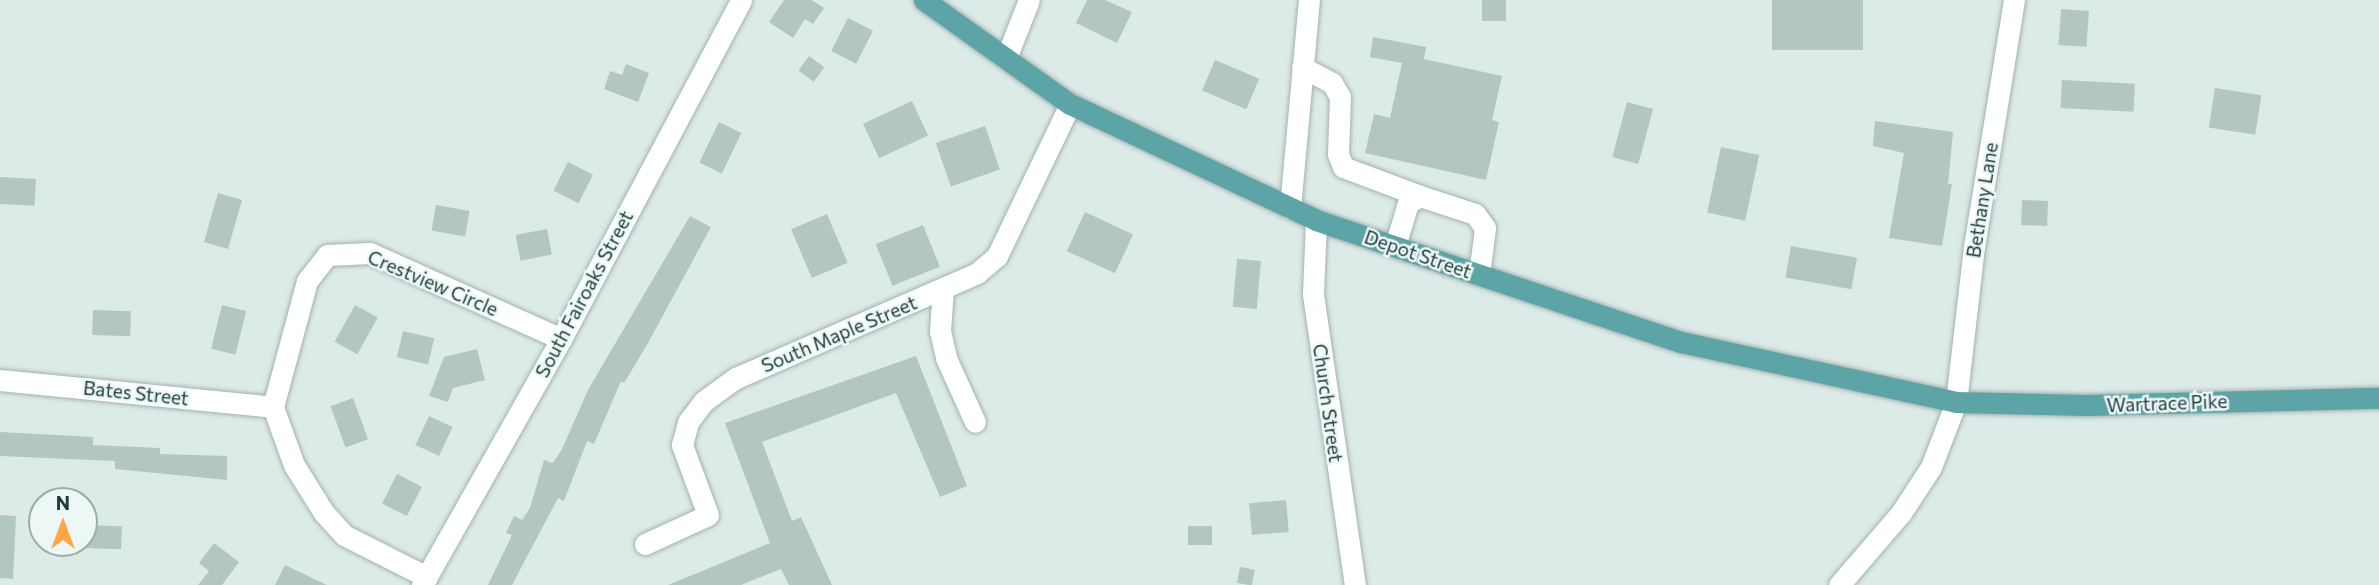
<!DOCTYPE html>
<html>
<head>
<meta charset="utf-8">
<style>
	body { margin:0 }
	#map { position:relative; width:2379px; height:585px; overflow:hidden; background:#ddebe8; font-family:Commissioner,sans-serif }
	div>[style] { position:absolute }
	.building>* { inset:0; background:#b2c6c2; transform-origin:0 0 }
	.roads { filter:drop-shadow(0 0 2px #a0b3b1) drop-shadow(0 0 2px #a0b3b1) }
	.minor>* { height:21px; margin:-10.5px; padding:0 10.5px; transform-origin:10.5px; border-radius:10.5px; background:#fff }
	.major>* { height:21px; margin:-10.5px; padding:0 10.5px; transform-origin:10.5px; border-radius:10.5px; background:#5ca4a5 }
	span { translate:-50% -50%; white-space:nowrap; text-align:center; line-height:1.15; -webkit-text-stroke:5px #edf7f5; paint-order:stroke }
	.street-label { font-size:19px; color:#1d3b3b }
	.north { position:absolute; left:28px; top:487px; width:70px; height:70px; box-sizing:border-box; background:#edf7f5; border:2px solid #9aacab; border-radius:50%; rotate:0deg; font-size:19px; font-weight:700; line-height:28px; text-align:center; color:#1d3b3b }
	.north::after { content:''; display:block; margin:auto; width:24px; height:32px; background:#ffa646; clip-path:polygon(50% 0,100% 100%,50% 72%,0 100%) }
</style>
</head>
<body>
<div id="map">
	<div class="building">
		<div style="clip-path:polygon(784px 0,812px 0,824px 8px,813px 24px,805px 19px,793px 38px,769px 22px)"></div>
		<div style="clip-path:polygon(1087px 0,1105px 0,1132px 12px,1117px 43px,1076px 23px)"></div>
		<div style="left:1482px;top:0;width:24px;height:21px"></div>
		<div style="left:1772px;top:0;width:91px;height:50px"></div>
		<div style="left:2061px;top:9px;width:28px;height:36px;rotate:4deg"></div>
		<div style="left:848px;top:18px;width:28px;height:37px;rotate:27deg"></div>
		<div style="clip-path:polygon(1373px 37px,1426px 47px,1424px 59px,1502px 76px,1492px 120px,1499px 122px,1486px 180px,1365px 153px,1374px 114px,1390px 118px,1402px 63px,1370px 57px)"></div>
		<div style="left:809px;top:56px;width:19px;height:18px;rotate:36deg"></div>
		<div style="left:1215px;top:60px;width:48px;height:33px;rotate:23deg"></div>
		<div style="clip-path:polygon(626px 64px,649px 73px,638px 102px,604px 89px,610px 71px,622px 75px)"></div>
		<div style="left:2062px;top:80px;width:73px;height:28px;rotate:3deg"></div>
		<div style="left:2215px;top:88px;width:47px;height:40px;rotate:9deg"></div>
		<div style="left:912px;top:101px;width:38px;height:54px;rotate:65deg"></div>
		<div style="left:1627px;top:102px;width:27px;height:57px;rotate:15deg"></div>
		<div style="clip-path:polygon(1875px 121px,1953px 132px,1948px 184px,1952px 184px,1942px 246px,1889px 238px,1904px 153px,1873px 146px)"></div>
		<div style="left:719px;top:122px;width:25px;height:45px;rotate:26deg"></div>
		<div style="left:985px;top:126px;width:46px;height:52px;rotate:71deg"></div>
		<div style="left:1721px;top:147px;width:39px;height:67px;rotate:12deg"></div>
		<div style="left:568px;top:162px;width:28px;height:32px;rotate:27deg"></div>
		<div style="left:0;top:177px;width:36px;height:27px;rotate:3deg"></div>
		<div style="left:218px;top:193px;width:25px;height:51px;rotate:16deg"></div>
		<div style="left:2022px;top:200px;width:26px;height:25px;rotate:2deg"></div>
		<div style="left:436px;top:205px;width:34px;height:26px;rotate:10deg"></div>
		<div style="left:1085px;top:212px;width:53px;height:43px;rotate:25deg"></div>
		<div style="left:827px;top:214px;width:53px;height:39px;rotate:67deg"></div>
		<div style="clip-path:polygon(690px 216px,711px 227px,648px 343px,624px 383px,621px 381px,594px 444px,587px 441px,564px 501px,558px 498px,512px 585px,488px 585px,512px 535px,506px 533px,514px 516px,522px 520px,530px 508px,544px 460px,553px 463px,562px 449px,588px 390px)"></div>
		<div style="left:923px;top:225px;width:45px;height:51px;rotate:68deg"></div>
		<div style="left:547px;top:229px;width:26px;height:32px;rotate:79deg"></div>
		<div style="left:1791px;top:246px;width:67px;height:32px;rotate:10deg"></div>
		<div style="left:1237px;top:259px;width:24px;height:48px;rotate:5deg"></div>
		<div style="left:222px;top:305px;width:25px;height:45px;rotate:14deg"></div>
		<div style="left:355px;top:305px;width:26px;height:42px;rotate:29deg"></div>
		<div style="left:93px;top:310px;width:38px;height:25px;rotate:2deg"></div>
		<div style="left:403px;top:331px;width:32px;height:27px;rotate:13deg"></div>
		<div style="clip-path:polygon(477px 349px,485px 380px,453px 388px,448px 402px,429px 396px,444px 357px)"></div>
		<div style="clip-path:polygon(916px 356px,967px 486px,940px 497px,896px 393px,762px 442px,792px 521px,801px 517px,832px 585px,789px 585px,781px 569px,741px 585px,668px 585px,770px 543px,725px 423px)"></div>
		<div style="left:353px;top:398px;width:44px;height:24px;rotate:70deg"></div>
		<div style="left:429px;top:416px;width:26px;height:32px;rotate:25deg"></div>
		<div style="clip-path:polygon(0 432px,93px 437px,93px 445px,160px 448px,160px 454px,227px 456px,227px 480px,115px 469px,115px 461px,0 456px)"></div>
		<div style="left:397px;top:474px;width:28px;height:33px;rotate:27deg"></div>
		<div style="left:1286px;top:500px;width:32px;height:37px;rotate:85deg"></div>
		<div style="clip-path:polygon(0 515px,16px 516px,13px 579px,0 578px)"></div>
		<div style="left:84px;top:525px;width:38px;height:23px;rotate:2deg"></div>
		<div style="left:1188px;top:526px;width:24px;height:19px"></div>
		<div style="clip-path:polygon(214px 543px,239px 562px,222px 585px,198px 585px,209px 571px,199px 563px)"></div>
		<div style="clip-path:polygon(285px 565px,327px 585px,275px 585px)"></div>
		<div style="left:1240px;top:567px;width:15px;height:16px;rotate:11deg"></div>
	</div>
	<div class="roads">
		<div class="minor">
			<div style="left:1006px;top:58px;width:62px;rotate:-68.4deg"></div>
			<div style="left:1302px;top:67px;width:34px;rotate:28deg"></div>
			<div style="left:1332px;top:83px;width:16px;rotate:60deg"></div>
			<div style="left:1340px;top:97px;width:57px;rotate:92deg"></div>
			<div style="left:1338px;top:154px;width:14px;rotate:69deg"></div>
			<div style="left:1343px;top:167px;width:82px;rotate:20.6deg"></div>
			<div style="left:1290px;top:208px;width:209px;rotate:-84.8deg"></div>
			<div style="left:1316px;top:220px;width:74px;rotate:92.3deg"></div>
			<div style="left:1313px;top:294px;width:294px;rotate:81.8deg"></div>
			<div style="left:1395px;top:246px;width:45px;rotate:-73.2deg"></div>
			<div style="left:1408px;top:203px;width:14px;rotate:-30deg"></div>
			<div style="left:1420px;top:196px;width:58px;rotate:18.1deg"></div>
			<div style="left:1475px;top:214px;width:17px;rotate:54deg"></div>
			<div style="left:1485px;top:228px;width:47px;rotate:97.3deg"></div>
			<div style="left:943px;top:288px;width:43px;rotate:94deg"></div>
			<div style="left:940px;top:331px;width:28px;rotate:77deg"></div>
			<div style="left:946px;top:358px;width:70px;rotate:65.6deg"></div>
			<div style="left:0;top:380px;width:274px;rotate:5.6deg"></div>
			<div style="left:645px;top:544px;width:69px;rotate:-24.7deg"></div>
			<div style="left:708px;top:515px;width:75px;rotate:-110.4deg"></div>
			<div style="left:682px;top:445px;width:24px;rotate:-75deg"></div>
			<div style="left:688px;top:422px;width:26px;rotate:-53deg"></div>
			<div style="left:704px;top:401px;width:39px;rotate:-36deg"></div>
			<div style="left:736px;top:378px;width:263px;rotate:-23.5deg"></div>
			<div style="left:977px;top:273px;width:26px;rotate:-40deg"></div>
			<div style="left:997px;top:256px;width:169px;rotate:-64.3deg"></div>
			<div style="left:427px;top:577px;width:93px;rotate:-153.2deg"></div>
			<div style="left:344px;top:535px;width:30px;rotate:-132deg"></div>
			<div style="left:324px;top:513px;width:57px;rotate:-122deg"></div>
			<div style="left:294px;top:465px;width:62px;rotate:-109.9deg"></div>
			<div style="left:273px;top:407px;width:131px;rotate:-74.9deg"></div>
			<div style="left:307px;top:281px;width:33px;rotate:-52deg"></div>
			<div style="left:327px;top:255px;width:43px;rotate:-2.7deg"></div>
			<div style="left:370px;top:253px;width:209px;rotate:24.2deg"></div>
			<div style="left:422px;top:585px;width:283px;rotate:-60.5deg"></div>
			<div style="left:561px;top:339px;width:384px;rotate:-62deg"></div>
			<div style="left:1839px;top:585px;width:95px;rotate:-49.3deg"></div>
			<div style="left:1901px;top:513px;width:55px;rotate:-56.9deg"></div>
			<div style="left:1931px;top:467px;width:70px;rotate:-69deg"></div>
			<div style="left:1956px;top:402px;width:156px;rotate:-83.4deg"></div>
			<div style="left:1974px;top:247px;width:250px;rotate:-80.8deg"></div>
		</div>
		<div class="major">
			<div style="left:924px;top:0;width:179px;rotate:35.5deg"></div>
			<div style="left:1070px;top:104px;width:272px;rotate:25.2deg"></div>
			<div style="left:1316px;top:220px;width:385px;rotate:18.5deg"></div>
			<div style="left:1681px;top:342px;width:281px;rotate:12.3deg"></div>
			<div style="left:1956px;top:402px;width:131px;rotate:1.3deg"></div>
			<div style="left:2087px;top:405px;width:292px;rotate:-1.4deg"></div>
		</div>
	</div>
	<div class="street-label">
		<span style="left:1982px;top:200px;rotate:-81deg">Bethany Lane</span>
		<span style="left:1418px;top:254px;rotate:19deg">Depot Street</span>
		<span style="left:433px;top:283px;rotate:23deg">Crestview Circle</span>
		<span style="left:584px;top:294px;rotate:-62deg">South Fairoaks Street</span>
		<span style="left:839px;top:334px;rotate:-23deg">South Maple Street</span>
		<span style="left:136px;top:393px;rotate:6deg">Bates Street</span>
		<span style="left:1328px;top:403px;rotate:82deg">Church Street</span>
		<span style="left:2167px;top:403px;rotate:-2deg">Wartrace Pike</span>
	</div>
	<div class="north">N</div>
</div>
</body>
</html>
